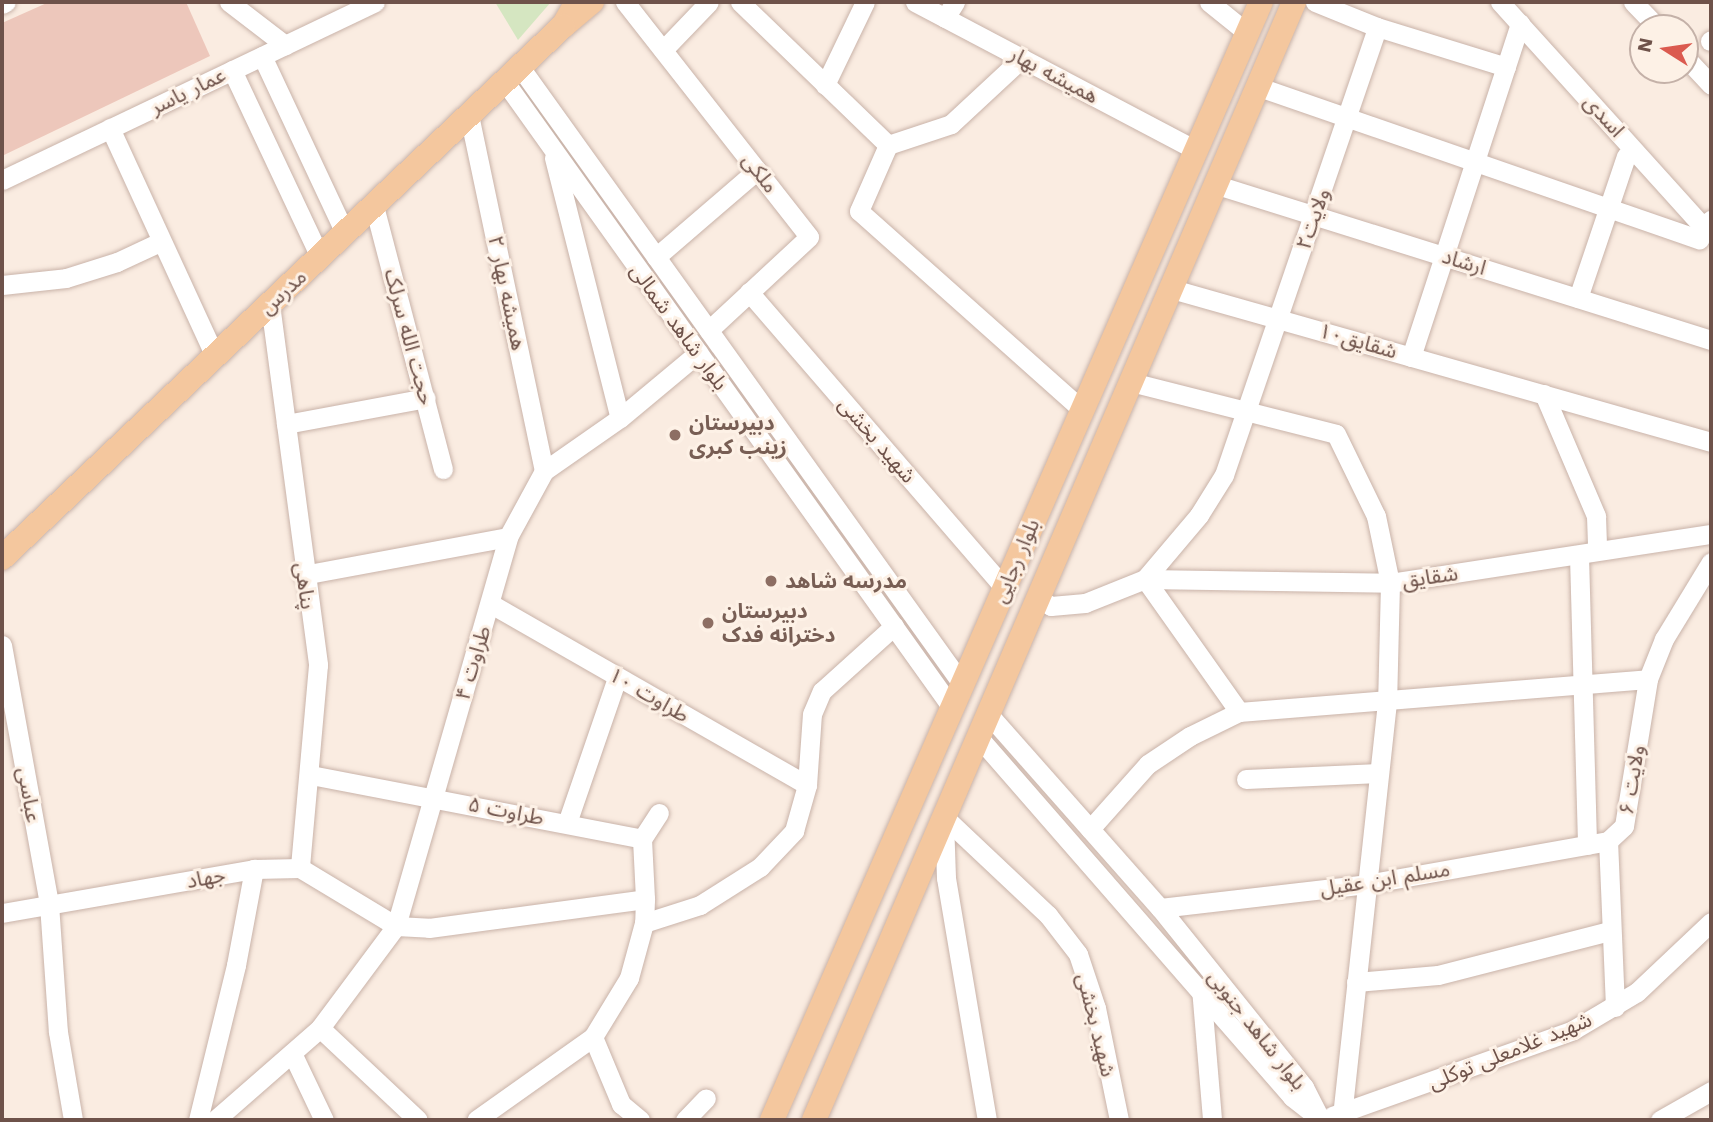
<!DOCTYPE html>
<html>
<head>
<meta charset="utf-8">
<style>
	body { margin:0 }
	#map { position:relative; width:1713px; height:1122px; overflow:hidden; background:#faece1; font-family:"Work Sans","Noto Sans Arabic",sans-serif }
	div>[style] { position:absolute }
	.green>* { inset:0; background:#d5e6c1 }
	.building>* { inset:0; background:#edc7bb }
	.roads { filter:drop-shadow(0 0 2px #c9b3a9) drop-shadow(0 0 2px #c9b3a9) }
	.minor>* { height:19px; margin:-9.5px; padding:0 9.5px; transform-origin:9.5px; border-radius:9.5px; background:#fff }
	.major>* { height:24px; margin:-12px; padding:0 12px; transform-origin:12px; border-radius:12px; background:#f4c79e }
	.dots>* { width:19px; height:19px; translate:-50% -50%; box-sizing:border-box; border:4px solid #fdf1e6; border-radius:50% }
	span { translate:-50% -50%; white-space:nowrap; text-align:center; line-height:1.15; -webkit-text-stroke:6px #fdf1e6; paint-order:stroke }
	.street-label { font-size:21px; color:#6e524a }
	.education-label { font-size:21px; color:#785e54; font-weight:700 }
	.left { translate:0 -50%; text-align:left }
	.frame { position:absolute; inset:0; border:4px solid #6e524a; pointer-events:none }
	.north { position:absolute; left:1629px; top:14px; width:70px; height:70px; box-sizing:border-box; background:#fdf1e6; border:2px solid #c4b1a8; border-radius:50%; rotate:282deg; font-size:19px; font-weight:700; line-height:28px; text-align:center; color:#6e524a }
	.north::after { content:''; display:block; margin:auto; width:24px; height:32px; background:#db5a4f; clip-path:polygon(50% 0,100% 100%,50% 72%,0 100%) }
</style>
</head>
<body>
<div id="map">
	<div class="green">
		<div style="clip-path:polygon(495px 2px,551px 2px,518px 40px)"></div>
	</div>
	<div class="building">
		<div style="clip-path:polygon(49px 2px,186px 2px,210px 56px,4px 155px,2px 23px)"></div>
	</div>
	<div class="roads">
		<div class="minor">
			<div style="left:229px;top:2px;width:71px;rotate:37.5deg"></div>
			<div style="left:625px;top:2px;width:298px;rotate:51.9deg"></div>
			<div style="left:809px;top:237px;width:137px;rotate:137.1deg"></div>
			<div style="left:740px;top:2px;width:206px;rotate:44deg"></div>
			<div style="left:888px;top:145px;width:66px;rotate:-18.4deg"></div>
			<div style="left:951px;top:124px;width:97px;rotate:-42.9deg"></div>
			<div style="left:915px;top:2px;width:315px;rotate:27.8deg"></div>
			<div style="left:1209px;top:2px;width:48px;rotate:39deg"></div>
			<div style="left:1315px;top:2px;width:67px;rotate:22deg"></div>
			<div style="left:1377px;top:27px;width:135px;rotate:17.2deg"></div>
			<div style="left:1500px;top:2px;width:309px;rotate:47.9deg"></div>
			<div style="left:1707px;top:231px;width:12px;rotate:-70deg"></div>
			<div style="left:1633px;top:2px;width:36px;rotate:46deg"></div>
			<div style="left:2px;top:4px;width:4px;rotate:-27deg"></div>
			<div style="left:945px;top:18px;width:19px;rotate:-58deg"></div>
			<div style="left:1710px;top:41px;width:1px;rotate:-45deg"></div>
			<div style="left:663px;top:50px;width:66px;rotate:-46.2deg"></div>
			<div style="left:262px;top:56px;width:195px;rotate:64.9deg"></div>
			<div style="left:1685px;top:57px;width:38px;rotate:47deg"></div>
			<div style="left:520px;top:67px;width:759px;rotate:54.38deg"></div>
			<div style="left:232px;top:70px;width:207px;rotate:64.8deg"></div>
			<div style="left:505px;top:82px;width:769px;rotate:54.47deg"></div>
			<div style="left:825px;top:85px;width:92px;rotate:-64.3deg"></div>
			<div style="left:1259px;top:87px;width:466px;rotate:19.1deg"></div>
			<div style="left:469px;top:115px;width:364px;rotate:78.1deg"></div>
			<div style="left:110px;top:128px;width:251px;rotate:65.3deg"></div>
			<div style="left:888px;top:145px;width:72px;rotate:113.7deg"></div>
			<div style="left:859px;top:211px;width:297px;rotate:41.7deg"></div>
			<div style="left:554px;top:158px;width:268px;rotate:75.8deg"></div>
			<div style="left:2px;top:180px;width:413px;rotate:-25.5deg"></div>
			<div style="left:1217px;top:185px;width:518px;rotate:17.42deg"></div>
			<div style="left:374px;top:206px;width:272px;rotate:75.3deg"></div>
			<div style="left:656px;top:257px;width:133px;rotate:-40.7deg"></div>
			<div style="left:2px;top:285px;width:64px;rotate:-6.2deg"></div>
			<div style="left:66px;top:278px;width:53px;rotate:-17.4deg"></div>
			<div style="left:117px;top:262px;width:47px;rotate:-24.9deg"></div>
			<div style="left:1172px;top:289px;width:560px;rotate:15.85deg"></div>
			<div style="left:749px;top:292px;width:392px;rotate:49.2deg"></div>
			<div style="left:1578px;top:298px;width:150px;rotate:-71.3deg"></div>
			<div style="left:270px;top:304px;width:364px;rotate:82.4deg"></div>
			<div style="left:318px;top:665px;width:204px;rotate:95.1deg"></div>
			<div style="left:1411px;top:357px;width:351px;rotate:-71.9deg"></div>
			<div style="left:1131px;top:382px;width:211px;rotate:14.2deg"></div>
			<div style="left:1336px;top:434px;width:91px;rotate:64deg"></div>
			<div style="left:1376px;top:516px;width:68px;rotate:78.2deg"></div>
			<div style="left:1390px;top:583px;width:119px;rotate:91.4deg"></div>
			<div style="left:1387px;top:702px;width:413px;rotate:96.2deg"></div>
			<div style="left:1544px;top:394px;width:133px;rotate:66.9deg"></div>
			<div style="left:1596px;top:516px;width:34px;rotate:88deg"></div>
			<div style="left:286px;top:424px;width:142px;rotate:-10.5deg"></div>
			<div style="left:1579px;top:556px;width:289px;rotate:88.4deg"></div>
			<div style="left:303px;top:575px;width:208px;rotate:-10.5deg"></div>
			<div style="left:1145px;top:579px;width:245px;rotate:0.9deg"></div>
			<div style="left:1390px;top:583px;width:325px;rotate:-8.7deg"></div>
			<div style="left:1145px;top:579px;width:163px;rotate:54.7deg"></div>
			<div style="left:1038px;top:598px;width:15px;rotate:32deg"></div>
			<div style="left:1051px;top:606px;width:34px;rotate:-5deg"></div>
			<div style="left:1085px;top:603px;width:65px;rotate:-21.8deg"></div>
			<div style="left:1145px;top:579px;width:84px;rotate:-49.8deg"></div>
			<div style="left:1199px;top:515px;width:47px;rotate:-58deg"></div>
			<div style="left:1224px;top:475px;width:473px;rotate:-71.1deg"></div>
			<div style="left:491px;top:604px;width:364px;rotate:29.8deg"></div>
			<div style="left:2px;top:645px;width:263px;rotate:79.7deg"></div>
			<div style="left:49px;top:904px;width:128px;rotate:86deg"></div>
			<div style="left:58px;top:1032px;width:89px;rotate:80.3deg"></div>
			<div style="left:990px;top:716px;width:256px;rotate:48.5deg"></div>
			<div style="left:1160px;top:908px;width:230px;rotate:51.2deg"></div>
			<div style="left:1304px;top:1087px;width:37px;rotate:63deg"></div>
			<div style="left:980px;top:739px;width:475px;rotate:48.9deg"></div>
			<div style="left:1292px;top:1097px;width:29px;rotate:38deg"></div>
			<div style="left:311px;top:775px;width:337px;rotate:10.9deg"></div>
			<div style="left:642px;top:839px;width:60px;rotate:87.1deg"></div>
			<div style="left:1246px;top:779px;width:133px;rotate:-2.6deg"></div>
			<div style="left:944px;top:817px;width:143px;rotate:43.3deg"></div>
			<div style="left:1048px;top:915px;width:49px;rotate:52.4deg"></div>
			<div style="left:1078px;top:954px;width:57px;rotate:71.6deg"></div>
			<div style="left:1096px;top:1008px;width:114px;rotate:78.4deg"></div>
			<div style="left:944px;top:820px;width:58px;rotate:88deg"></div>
			<div style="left:946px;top:878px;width:245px;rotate:80.4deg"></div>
			<div style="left:567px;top:823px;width:153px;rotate:-71deg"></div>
			<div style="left:1090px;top:829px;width:87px;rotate:-48.3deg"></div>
			<div style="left:1148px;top:764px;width:50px;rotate:-33.7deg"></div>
			<div style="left:1190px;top:736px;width:55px;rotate:-26.1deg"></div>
			<div style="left:1239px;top:712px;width:410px;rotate:-4.6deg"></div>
			<div style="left:642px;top:839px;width:31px;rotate:-57deg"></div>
			<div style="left:1160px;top:908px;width:208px;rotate:-6.6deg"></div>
			<div style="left:1367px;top:884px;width:245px;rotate:-10.1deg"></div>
			<div style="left:2px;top:913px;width:256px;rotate:-9.9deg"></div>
			<div style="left:254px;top:869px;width:46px;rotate:-1.2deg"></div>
			<div style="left:300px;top:868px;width:112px;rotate:31.1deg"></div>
			<div style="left:396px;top:926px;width:33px;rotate:3deg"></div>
			<div style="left:429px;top:928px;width:218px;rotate:-7.6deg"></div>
			<div style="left:645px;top:899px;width:24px;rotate:92deg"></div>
			<div style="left:644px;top:923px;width:57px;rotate:105.3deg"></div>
			<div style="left:629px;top:978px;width:69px;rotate:121.4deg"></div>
			<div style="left:593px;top:1037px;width:143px;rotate:144.6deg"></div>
			<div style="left:644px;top:923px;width:59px;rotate:-17.8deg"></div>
			<div style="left:700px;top:905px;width:71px;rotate:-32.3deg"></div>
			<div style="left:760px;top:867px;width:50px;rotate:-46.6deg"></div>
			<div style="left:794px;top:831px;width:48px;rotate:-74.2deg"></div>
			<div style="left:807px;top:785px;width:71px;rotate:-86deg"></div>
			<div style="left:812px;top:714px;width:25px;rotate:-67deg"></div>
			<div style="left:822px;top:691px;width:97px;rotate:-42.1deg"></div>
			<div style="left:1356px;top:982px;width:82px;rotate:-4.9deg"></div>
			<div style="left:1438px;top:975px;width:177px;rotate:-14.4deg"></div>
			<div style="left:1201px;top:988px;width:132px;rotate:85.2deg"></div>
			<div style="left:1615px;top:1007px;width:166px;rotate:-92.4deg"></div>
			<div style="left:1608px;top:841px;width:22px;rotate:-43deg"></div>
			<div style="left:1624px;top:826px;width:149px;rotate:-80.7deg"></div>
			<div style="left:1648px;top:679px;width:43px;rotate:-68.2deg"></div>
			<div style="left:1664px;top:639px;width:90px;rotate:-58.6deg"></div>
			<div style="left:320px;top:1028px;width:134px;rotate:43.2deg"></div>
			<div style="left:593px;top:1037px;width:73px;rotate:67.3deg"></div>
			<div style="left:621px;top:1104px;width:25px;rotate:40deg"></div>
			<div style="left:292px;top:1053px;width:74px;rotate:64.5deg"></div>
			<div style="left:1332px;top:1116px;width:256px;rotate:-19.6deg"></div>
			<div style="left:1573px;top:1030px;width:74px;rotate:-30.7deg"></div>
			<div style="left:1637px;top:992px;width:102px;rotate:-43.4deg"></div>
			<div style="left:198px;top:1120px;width:160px;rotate:-76.2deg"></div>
			<div style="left:236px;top:965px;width:98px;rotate:-79.4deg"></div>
			<div style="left:215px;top:1120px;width:140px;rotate:-41.2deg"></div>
			<div style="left:320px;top:1028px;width:127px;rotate:-53.3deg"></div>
			<div style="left:396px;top:926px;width:405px;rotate:-73.9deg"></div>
			<div style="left:508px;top:537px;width:75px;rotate:-61.4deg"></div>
			<div style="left:544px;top:471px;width:93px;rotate:-34.9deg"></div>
			<div style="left:620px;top:418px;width:102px;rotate:-39.8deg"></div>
			<div style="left:685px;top:1120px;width:30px;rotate:-46deg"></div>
			<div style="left:1660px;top:1120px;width:59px;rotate:-29.6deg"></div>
		</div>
		<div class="major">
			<div style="left:577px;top:2px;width:28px;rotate:120deg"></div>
			<div style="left:563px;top:26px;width:38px;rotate:-40deg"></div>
			<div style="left:2px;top:558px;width:773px;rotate:-43.48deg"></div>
			<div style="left:772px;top:1120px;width:1220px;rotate:-66.38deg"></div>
			<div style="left:814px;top:1120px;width:1217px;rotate:-66.76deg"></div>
		</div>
	</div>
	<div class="dots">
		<div style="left:675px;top:435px;background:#8d6e63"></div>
		<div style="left:771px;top:581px;background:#8d6e63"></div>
		<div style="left:708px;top:623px;background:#8d6e63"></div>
	</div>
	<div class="street-label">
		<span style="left:1054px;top:75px;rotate:28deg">همیشه بهار</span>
		<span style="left:188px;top:91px;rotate:-26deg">عمار یاسر</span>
		<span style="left:1604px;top:116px;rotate:48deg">اسدی</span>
		<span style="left:760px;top:173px;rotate:52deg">ملکی</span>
		<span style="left:1313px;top:219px;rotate:-71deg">ولایت۲</span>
		<span style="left:1464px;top:262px;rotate:17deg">ارشاد</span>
		<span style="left:283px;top:292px;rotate:-43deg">مدرس</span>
		<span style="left:507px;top:293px;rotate:78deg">همیشه بهار ۲</span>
		<span style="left:679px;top:327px;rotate:54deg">بلوار شاهد شمالی</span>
		<span style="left:409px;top:337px;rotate:75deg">حجت الله سرلک</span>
		<span style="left:1358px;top:341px;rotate:16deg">شقایق۱۰</span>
		<span style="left:877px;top:440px;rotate:49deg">شهید بخشی</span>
		<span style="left:1016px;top:561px;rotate:-67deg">بلوار رجایی</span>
		<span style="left:1430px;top:577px;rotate:-8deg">شقایق</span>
		<span style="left:305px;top:586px;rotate:82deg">پناهی</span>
		<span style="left:473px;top:663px;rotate:-73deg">طراوت ۴</span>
		<span style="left:649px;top:695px;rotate:30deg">طراوت ۱۰</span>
		<span style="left:1632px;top:780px;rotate:-81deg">ولایت ۶</span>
		<span style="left:29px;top:795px;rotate:80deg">عباسی</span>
		<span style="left:506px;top:811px;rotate:11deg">طراوت ۵</span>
		<span style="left:206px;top:878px;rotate:-10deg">جهاد</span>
		<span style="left:1385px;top:879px;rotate:-9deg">مسلم ابن عقیل</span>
		<span style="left:1096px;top:1025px;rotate:76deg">شهید بخشی</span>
		<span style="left:1257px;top:1030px;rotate:52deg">بلوار شاهد جنوبی</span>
		<span style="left:1510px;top:1051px;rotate:-22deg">شهید غلامعلی توکلی</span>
	</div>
	<div class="education-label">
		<span class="left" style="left:689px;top:435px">دبیرستان<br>زینب کبری</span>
		<span class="left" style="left:785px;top:581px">مدرسه شاهد</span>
		<span class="left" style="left:722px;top:623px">دبیرستان<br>دخترانه فدک</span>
	</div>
	<div class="frame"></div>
	<div class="north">N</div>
</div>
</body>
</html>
